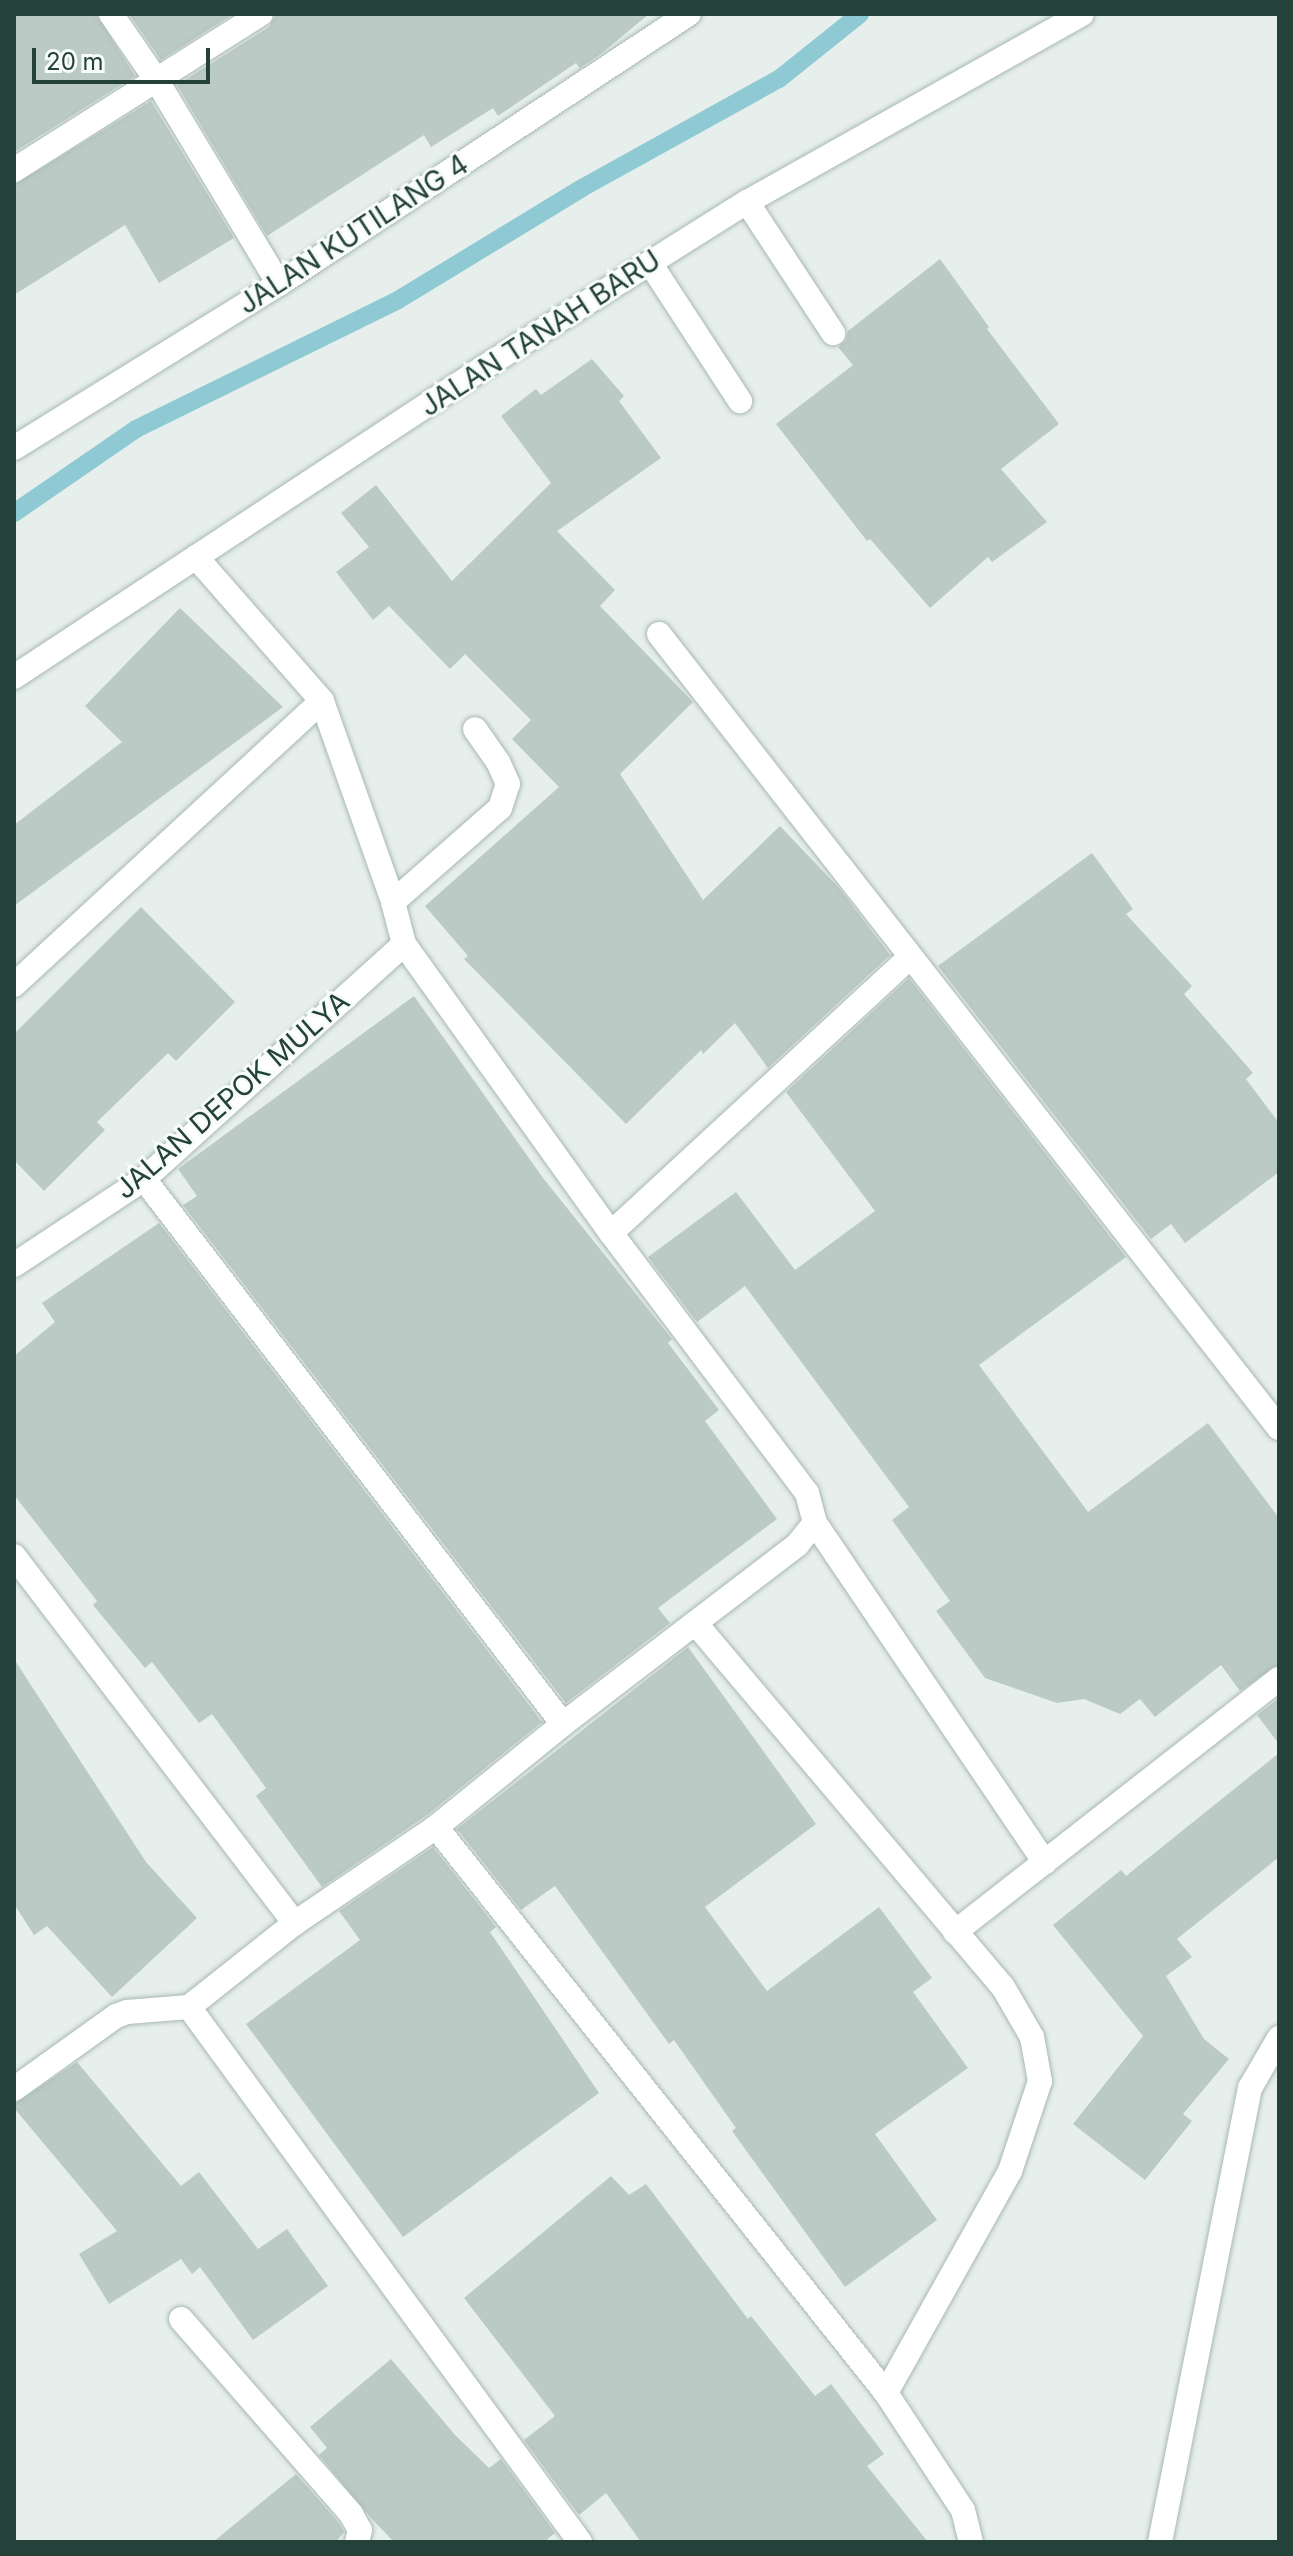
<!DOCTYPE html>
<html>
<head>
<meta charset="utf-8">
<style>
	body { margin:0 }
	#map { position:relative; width:1293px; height:2556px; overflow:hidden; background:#e6efeb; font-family:Inter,sans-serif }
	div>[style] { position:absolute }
	.stream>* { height:18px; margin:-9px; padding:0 9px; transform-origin:9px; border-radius:9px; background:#8ec9d4 }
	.building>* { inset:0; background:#bbcac4 }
	.roads { filter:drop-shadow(0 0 2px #a8b8b2) drop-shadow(0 0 2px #a8b8b2) }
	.lane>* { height:24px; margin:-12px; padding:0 12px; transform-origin:12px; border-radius:12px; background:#fff }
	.street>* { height:24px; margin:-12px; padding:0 12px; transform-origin:12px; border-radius:12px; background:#fff }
	.secondary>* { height:24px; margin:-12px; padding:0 12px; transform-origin:12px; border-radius:12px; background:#fff }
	span { translate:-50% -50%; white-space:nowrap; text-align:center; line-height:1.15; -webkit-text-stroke:6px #f7fbf9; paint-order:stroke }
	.street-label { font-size:28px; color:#24423a }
	.frame { position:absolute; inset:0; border:16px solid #24423a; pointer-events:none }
	.scale { position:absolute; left:32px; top:48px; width:178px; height:36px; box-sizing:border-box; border:4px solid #24423a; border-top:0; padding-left:10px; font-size:24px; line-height:28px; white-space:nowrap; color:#24423a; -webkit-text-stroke:6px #f7fbf9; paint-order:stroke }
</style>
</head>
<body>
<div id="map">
	<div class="stream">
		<div style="left:14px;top:513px;width:148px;rotate:-34.5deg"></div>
		<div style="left:136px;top:429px;width:292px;rotate:-26.2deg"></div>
		<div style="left:398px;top:300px;width:215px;rotate:-31.3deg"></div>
		<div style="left:582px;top:188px;width:225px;rotate:-29deg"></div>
		<div style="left:779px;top:79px;width:104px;rotate:-38.7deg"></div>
	</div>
	<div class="building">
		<div style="clip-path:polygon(14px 14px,96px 14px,135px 76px,14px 152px)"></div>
		<div style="clip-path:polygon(129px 14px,233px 14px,161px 60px)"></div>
		<div style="clip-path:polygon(276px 14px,649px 14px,602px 53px,580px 68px,576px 63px,498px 116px,493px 108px,431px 147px,424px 135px,267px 236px,177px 85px,269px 27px)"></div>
		<div style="clip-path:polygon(151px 101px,234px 238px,159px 283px,125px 225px,14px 295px,14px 185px)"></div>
		<div style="clip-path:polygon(940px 259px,989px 327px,987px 329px,1059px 424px,1001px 469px,1047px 522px,992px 562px,988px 557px,930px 608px,870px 539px,867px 541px,776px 424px,853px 365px,838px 347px,846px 340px,848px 331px)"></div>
		<div style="clip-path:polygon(592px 359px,624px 396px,619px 401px,661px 458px,557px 531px,615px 590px,600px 606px,693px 702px,620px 774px,703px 900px,780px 826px,839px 888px,890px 955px,768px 1068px,735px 1023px,703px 1054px,701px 1050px,626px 1124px,464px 959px,468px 956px,425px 906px,559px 787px,512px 739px,531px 720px,465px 654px,450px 669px,389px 606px,373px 620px,336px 572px,369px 547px,341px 513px,376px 485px,452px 581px,551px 483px,501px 416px,536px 389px,541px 395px)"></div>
		<div style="clip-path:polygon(180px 608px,283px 707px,14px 906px,14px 825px,122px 742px,85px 706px)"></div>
		<div style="clip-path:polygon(1092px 853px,1133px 909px,1126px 914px,1192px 986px,1184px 994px,1253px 1073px,1246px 1079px,1279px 1123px,1279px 1172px,1185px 1243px,1171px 1224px,1151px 1239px,938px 966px)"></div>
		<div style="clip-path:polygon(141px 907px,235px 1002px,176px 1061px,168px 1053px,97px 1122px,105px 1130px,44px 1191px,14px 1160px,14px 1034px)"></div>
		<div style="clip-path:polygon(909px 978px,1126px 1257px,979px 1365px,1088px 1512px,1208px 1423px,1279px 1518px,1279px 1664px,1240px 1691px,1221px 1665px,1155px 1717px,1140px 1699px,1120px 1714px,1084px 1699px,1057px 1703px,985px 1678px,936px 1611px,950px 1601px,892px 1520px,909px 1507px,745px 1286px,697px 1322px,648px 1257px,736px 1192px,795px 1270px,875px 1211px,786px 1092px)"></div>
		<div style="clip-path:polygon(414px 996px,543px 1178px,672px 1339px,668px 1343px,719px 1410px,705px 1421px,777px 1519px,658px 1608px,670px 1623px,566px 1703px,183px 1205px,197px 1196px,178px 1169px)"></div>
		<div style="clip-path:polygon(159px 1223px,542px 1722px,427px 1815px,322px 1887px,256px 1796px,266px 1788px,212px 1714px,199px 1723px,152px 1662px,145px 1668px,93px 1605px,97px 1601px,14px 1495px,14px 1356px,55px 1322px,42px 1303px)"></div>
		<div style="clip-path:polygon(688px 1647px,816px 1824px,705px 1907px,767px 1991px,879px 1907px,932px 1978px,913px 1992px,968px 2068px,875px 2134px,937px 2220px,845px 2287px,732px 2131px,736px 2128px,674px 2040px,669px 2044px,555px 1886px,521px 1910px,457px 1829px)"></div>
		<div style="clip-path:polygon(14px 1659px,146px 1862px,197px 1918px,112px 1997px,47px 1926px,34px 1935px,14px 1904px)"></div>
		<div style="clip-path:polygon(1279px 1698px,1279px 1744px,1257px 1715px)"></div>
		<div style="clip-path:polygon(1279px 1753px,1279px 1857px,1177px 1939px,1192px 1957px,1166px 1976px,1204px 2039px,1229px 2059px,1183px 2114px,1192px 2121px,1145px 2180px,1073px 2124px,1143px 2036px,1053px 1925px,1121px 1870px,1126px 1876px)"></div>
		<div style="clip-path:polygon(433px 1847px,496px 1927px,490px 1932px,599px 2093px,403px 2237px,246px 2024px,360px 1940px,339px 1911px)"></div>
		<div style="clip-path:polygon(77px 2062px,181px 2186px,199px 2172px,258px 2249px,287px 2229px,328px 2286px,253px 2340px,200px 2267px,192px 2274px,181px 2259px,109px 2304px,79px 2254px,117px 2231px,14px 2108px,14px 2104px)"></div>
		<div style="clip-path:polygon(611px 2176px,629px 2195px,646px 2184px,748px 2319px,751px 2316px,815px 2396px,831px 2384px,884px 2454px,867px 2466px,928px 2542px,641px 2542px,606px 2493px,579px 2515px,524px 2440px,555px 2416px,464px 2298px)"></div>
		<div style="clip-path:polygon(391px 2359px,455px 2435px,489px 2468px,501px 2459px,555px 2533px,544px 2542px,394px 2542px,371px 2518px,319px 2455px,327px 2448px,310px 2427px)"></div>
		<div style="clip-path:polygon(296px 2474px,339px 2523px,344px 2532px,336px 2542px,213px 2542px)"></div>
	</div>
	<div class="roads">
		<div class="lane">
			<div style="left:747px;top:202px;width:157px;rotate:56.7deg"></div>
			<div style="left:650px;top:263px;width:165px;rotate:56.9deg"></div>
		</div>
		<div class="street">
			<div style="left:111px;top:14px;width:81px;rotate:55.5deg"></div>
			<div style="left:157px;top:81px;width:237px;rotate:59deg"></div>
			<div style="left:14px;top:170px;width:292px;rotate:-32.3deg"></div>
			<div style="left:14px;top:448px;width:312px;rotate:-31.8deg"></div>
			<div style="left:279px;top:284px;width:491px;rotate:-33.4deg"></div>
			<div style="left:196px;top:557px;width:191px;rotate:48.8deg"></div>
			<div style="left:322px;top:701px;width:213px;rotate:70.5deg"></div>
			<div style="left:393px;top:902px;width:43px;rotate:75.3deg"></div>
			<div style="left:404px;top:944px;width:355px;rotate:54.4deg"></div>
			<div style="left:611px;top:1233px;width:326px;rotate:53deg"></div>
			<div style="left:807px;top:1493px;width:31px;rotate:75deg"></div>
			<div style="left:815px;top:1523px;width:410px;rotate:55.9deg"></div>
			<div style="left:659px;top:634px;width:1007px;rotate:52.02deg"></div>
			<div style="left:393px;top:902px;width:142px;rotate:-41.3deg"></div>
			<div style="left:500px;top:808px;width:25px;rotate:-72deg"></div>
			<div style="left:508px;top:784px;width:24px;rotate:-114deg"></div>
			<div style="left:498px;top:762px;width:40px;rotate:-124.9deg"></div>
			<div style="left:14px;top:985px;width:419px;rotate:-42.7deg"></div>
			<div style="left:144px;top:1179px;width:687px;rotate:52.45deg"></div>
			<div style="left:611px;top:1233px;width:407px;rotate:-42.7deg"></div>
			<div style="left:14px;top:1265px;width:156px;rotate:-33.5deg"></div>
			<div style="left:144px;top:1179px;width:350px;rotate:-42.1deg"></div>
			<div style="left:14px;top:1556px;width:462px;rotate:52.6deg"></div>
			<div style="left:696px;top:1624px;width:475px;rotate:49.8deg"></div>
			<div style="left:1003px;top:1987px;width:58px;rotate:59.9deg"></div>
			<div style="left:1032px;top:2037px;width:45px;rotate:79.7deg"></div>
			<div style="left:1040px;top:2081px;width:95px;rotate:108.4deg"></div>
			<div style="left:1010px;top:2171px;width:254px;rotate:119.2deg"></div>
			<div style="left:436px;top:1827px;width:723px;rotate:51.51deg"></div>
			<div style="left:886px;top:2393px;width:140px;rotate:56.7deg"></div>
			<div style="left:963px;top:2510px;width:33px;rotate:76deg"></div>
			<div style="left:955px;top:1932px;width:411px;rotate:-38deg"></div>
			<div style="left:189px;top:2007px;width:663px;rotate:53.84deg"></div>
			<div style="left:14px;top:2089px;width:125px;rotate:-35.6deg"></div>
			<div style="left:116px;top:2016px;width:12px;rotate:-20deg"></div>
			<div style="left:127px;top:2012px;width:62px;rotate:-4.6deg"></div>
			<div style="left:189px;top:2007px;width:135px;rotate:-38.4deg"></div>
			<div style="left:295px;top:1923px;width:171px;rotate:-34.2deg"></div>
			<div style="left:436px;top:1827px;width:164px;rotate:-39deg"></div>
			<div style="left:563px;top:1724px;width:295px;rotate:-37.4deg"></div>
			<div style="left:797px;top:1545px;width:28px;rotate:-51deg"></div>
			<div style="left:181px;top:2319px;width:259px;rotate:48.9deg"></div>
			<div style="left:351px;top:2514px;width:18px;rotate:61deg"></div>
			<div style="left:360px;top:2530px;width:12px;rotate:104deg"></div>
			<div style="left:1160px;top:2542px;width:463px;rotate:-78.8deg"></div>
			<div style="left:1250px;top:2088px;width:58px;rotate:-59.9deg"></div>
		</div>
		<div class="secondary">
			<div style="left:14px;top:677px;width:562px;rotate:-33.38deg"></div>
			<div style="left:483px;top:368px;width:312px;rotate:-32.2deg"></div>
			<div style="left:747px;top:202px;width:384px;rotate:-29.3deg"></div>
		</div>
	</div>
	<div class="street-label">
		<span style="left:353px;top:234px;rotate:-33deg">JALAN KUTILANG 4</span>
		<span style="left:540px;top:333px;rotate:-33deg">JALAN TANAH BARU</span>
		<span style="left:232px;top:1095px;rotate:-41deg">JALAN DEPOK MULYA</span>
	</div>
	<div class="frame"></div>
	<div class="scale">20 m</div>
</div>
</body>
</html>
